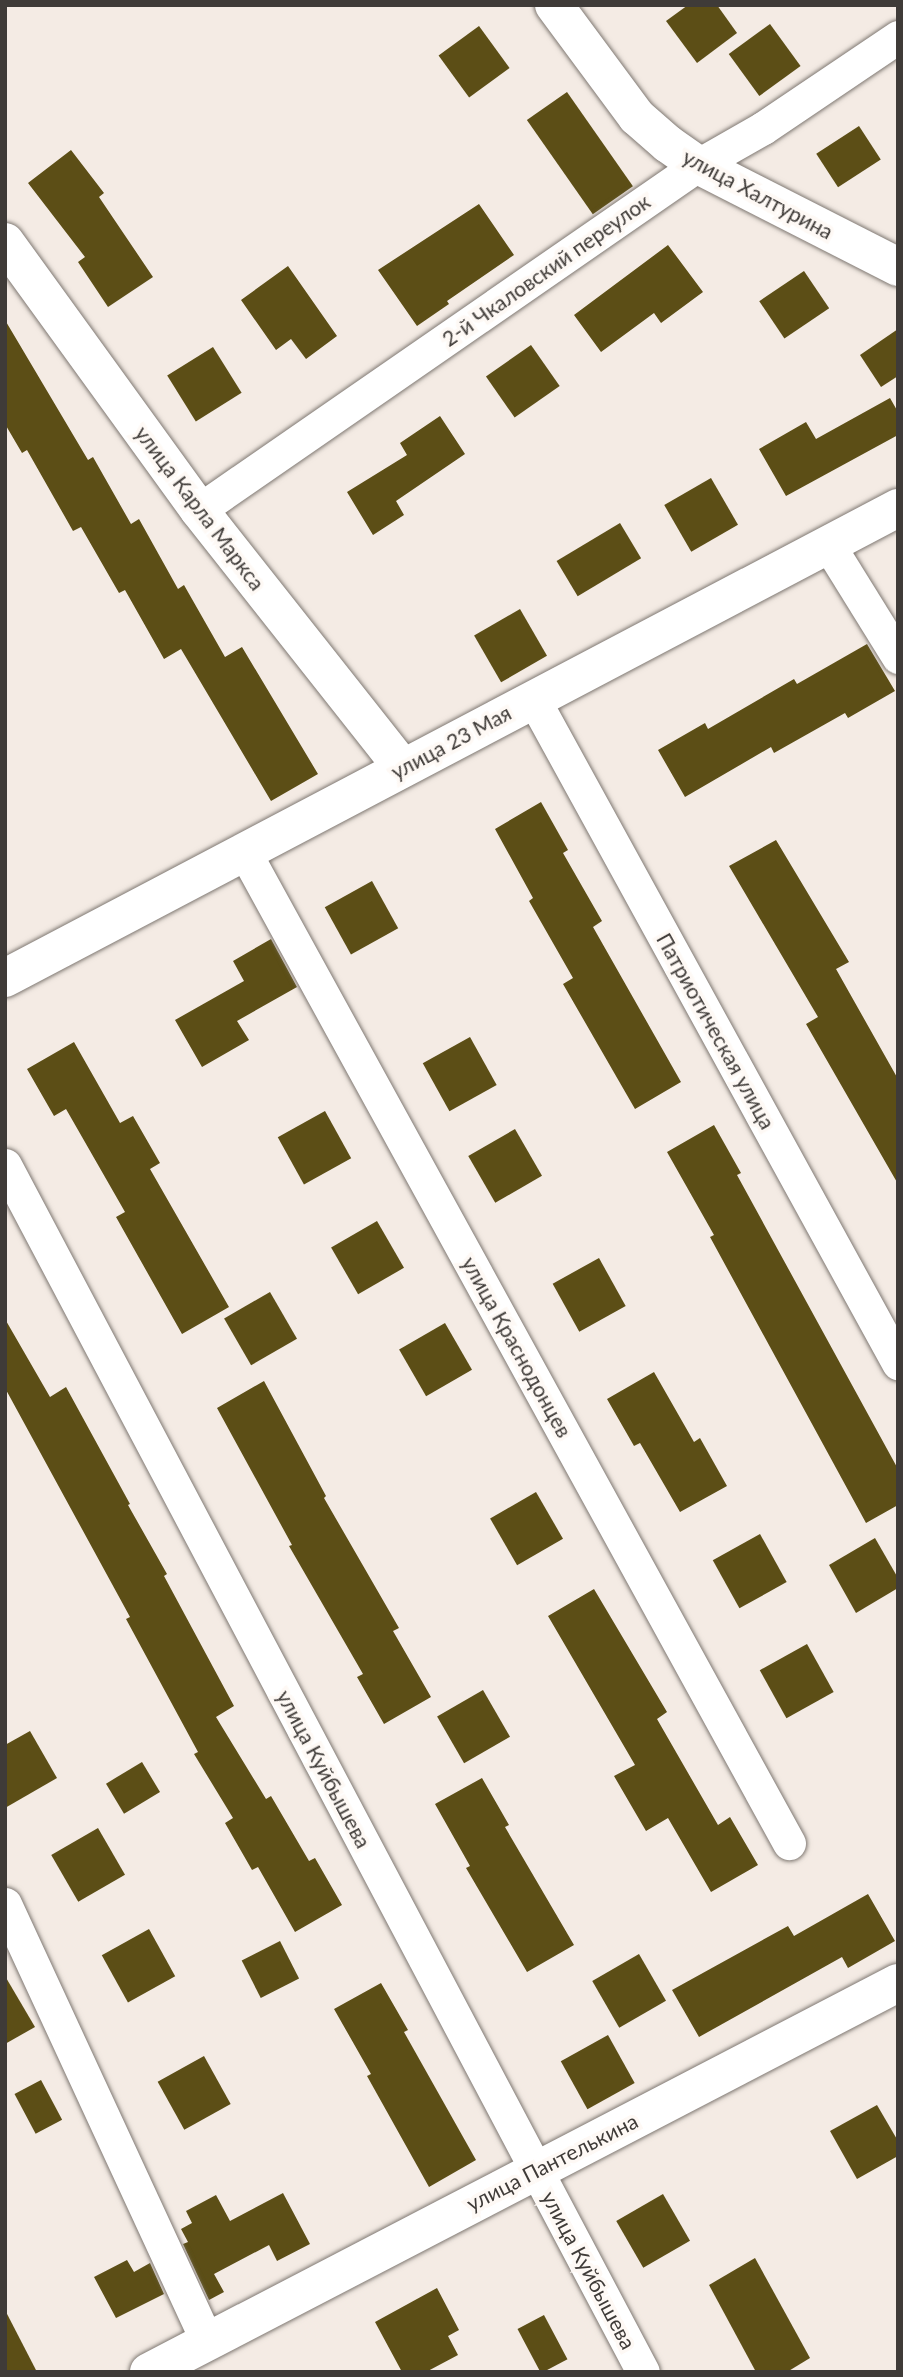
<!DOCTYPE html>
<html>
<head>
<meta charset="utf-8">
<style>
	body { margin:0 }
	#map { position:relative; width:903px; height:2377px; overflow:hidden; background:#f4ebe4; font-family:Lato,sans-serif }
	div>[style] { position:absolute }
	.building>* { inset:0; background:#5c4e16; transform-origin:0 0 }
	.roads { filter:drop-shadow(0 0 2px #7f7872) drop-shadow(0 0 2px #7f7872) }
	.minor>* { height:33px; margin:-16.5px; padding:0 16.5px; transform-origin:16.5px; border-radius:16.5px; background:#fff }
	.tertiary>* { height:38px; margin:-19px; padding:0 19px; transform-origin:19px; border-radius:19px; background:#fff }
	.secondary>* { height:38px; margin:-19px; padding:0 19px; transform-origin:19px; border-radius:19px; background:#fff }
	span { translate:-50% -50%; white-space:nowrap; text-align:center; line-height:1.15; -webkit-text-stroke:7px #fef9f5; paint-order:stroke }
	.street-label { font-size:21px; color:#3f3b38 }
	.frame { position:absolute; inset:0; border:7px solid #3f3b38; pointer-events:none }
</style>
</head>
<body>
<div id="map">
	<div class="building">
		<div style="clip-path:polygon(688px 5px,717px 5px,737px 33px,697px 63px,666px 21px)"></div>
		<div style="left:770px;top:24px;width:52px;height:51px;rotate:54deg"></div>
		<div style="left:479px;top:26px;width:52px;height:50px;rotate:54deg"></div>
		<div style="left:567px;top:92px;width:115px;height:49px;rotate:55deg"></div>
		<div style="left:859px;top:126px;width:40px;height:51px;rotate:57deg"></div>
		<div style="clip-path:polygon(71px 150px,104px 193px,99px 197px,153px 277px,108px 307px,78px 262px,85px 257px,28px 183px)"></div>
		<div style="clip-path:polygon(479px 204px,514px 255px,447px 301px,449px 304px,417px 326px,378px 270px)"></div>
		<div style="clip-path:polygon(668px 245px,703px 292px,661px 323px,654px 313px,601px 352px,574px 315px)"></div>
		<div style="clip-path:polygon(288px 266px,337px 336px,306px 359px,291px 339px,276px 350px,241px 300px)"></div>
		<div style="left:804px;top:271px;width:45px;height:54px;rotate:56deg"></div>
		<div style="clip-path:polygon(5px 320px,88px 460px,93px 457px,131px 524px,139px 519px,178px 589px,184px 585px,225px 657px,242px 647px,318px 774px,271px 801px,181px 649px,164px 659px,125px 590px,119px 593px,81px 527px,73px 531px,27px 450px,22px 453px,5px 424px)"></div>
		<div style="clip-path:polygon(898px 329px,898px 376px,881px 387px,860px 355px)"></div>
		<div style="left:531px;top:345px;width:50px;height:55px;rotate:55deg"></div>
		<div style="left:213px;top:347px;width:54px;height:54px;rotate:58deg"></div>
		<div style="clip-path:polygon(890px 398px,898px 412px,898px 435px,786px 496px,759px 449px,806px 422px,816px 439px)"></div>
		<div style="clip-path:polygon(440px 416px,465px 454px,396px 501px,404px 515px,373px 535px,347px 492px,407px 455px,400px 443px)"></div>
		<div style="left:711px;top:478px;width:54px;height:54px;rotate:60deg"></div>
		<div style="left:620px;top:523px;width:41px;height:74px;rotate:59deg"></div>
		<div style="left:520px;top:609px;width:54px;height:53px;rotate:60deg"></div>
		<div style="clip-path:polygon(867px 644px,895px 691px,848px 718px,845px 713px,774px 753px,771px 747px,685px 797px,658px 750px,705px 723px,708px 729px,794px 679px,797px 684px)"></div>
		<div style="clip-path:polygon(541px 802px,568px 850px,563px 853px,602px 921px,593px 927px,681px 1082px,635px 1109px,563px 984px,573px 978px,529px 901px,533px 898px,495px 829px)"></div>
		<div style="clip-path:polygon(776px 840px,849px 962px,836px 969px,898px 1079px,898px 1184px,806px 1024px,818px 1017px,729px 866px)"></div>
		<div style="left:372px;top:881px;width:54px;height:54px;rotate:61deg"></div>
		<div style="clip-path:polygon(271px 939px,297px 987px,237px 1021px,249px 1040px,202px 1067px,175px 1020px,244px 981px,233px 961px)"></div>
		<div style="left:470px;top:1037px;width:55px;height:54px;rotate:61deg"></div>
		<div style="clip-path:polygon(74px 1042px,120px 1123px,133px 1116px,160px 1163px,150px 1169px,229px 1307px,182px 1334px,116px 1217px,125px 1212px,66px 1109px,54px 1116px,27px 1069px)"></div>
		<div style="left:325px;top:1111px;width:54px;height:54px;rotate:61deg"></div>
		<div style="clip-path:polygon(714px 1125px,741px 1173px,737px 1175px,898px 1469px,898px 1505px,866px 1523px,710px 1237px,714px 1235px,667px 1152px)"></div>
		<div style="left:515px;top:1129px;width:54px;height:54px;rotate:60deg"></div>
		<div style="left:377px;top:1221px;width:54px;height:53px;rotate:60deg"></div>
		<div style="left:599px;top:1258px;width:55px;height:53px;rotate:61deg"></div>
		<div style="left:270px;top:1292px;width:54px;height:53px;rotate:60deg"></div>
		<div style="clip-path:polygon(5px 1319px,50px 1397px,66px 1387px,130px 1504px,128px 1505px,167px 1574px,164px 1576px,234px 1706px,216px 1717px,266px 1799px,271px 1796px,309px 1861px,315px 1858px,342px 1905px,295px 1932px,258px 1867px,252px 1870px,225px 1823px,233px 1818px,194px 1754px,198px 1752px,126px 1619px,130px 1617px,5px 1388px)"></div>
		<div style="left:445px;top:1323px;width:54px;height:53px;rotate:60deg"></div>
		<div style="clip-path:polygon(654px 1372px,694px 1442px,700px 1438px,727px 1486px,680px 1512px,640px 1443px,634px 1446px,607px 1399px)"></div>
		<div style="clip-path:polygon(264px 1381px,326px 1496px,324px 1498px,399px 1628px,393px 1631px,431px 1697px,384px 1724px,357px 1677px,363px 1674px,289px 1546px,292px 1545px,217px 1408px)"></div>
		<div style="left:536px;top:1492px;width:54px;height:53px;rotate:60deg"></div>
		<div style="left:760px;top:1534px;width:55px;height:54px;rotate:61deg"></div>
		<div style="clip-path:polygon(875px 1538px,898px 1578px,898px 1588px,856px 1613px,829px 1565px)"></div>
		<div style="clip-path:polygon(594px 1589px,667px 1712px,657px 1719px,718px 1825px,730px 1817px,758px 1865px,711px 1892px,668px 1818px,646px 1831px,614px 1776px,635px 1765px,548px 1616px)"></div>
		<div style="left:807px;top:1644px;width:55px;height:54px;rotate:61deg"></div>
		<div style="left:483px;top:1690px;width:54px;height:53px;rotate:60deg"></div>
		<div style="clip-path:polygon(30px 1731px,57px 1778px,5px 1808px,5px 1745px)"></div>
		<div style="left:142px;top:1762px;width:35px;height:42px;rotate:59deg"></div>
		<div style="clip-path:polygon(482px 1778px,509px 1825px,505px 1827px,574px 1945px,527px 1972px,466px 1868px,470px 1866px,435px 1804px)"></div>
		<div style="left:98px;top:1828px;width:54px;height:54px;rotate:60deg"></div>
		<div style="clip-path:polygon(868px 1894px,895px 1941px,848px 1968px,842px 1957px,699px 2037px,672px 1990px,788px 1926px,794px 1936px)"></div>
		<div style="left:149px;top:1929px;width:54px;height:54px;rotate:61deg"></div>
		<div style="left:280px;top:1941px;width:42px;height:43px;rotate:63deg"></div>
		<div style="left:639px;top:1954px;width:54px;height:54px;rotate:60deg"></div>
		<div style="clip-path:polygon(5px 1976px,35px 2027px,5px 2044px)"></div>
		<div style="clip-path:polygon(381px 1983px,408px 2030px,404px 2032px,476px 2160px,429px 2187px,367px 2076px,371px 2074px,334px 2009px)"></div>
		<div style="left:608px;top:2035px;width:55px;height:54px;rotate:61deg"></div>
		<div style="left:204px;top:2056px;width:55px;height:53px;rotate:61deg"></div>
		<div style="left:41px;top:2080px;width:45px;height:30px;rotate:62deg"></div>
		<div style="clip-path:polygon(877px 2105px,898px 2141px,898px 2156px,857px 2179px,830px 2131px)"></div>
		<div style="clip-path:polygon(283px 2193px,310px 2244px,277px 2261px,269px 2245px,214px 2274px,224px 2292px,209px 2300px,183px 2244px,188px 2242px,181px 2229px,192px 2223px,186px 2211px,216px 2195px,230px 2221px)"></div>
		<div style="left:663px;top:2194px;width:54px;height:54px;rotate:60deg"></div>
		<div style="clip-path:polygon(755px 2258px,810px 2358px,787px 2372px,756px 2372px,709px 2285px)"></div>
		<div style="clip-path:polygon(127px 2260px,134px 2272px,150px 2263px,164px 2294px,116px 2318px,94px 2277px)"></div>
		<div style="clip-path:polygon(437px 2288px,459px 2330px,448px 2336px,458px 2355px,426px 2372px,402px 2372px,375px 2322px)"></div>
		<div style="clip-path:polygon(5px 2310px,37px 2372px,5px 2372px)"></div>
		<div style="left:544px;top:2315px;width:50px;height:30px;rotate:62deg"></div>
	</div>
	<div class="roads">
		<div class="minor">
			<div style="left:199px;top:510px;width:607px;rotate:-34.66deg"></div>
			<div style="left:698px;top:165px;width:75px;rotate:-29.6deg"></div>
			<div style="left:763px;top:128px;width:163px;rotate:-34deg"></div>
			<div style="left:828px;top:544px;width:133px;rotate:58.2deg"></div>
			<div style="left:533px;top:698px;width:759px;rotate:61.24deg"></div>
			<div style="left:244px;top:851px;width:1132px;rotate:61.22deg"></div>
			<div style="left:5px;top:1165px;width:1365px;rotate:62.14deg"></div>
			<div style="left:5px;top:1904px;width:481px;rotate:65.2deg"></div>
		</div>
		<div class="tertiary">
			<div style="left:554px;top:5px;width:139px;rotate:53.5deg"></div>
			<div style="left:637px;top:117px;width:41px;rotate:41.1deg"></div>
			<div style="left:668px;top:144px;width:37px;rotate:35deg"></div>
			<div style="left:698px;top:165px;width:225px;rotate:27deg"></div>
			<div style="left:5px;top:242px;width:331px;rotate:54.1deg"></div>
			<div style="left:199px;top:510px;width:329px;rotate:51.7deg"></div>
		</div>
		<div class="secondary">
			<div style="left:5px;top:978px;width:1009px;rotate:-27.76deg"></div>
			<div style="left:149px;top:2372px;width:844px;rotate:-27.45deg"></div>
		</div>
	</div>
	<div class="street-label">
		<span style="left:758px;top:194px;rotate:28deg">улица Халтурина</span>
		<span style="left:546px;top:270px;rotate:-35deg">2-й Чкаловский переулок</span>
		<span style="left:200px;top:508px;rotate:53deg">улица Карла Маркса</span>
		<span style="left:451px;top:742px;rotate:-28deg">улица 23 Мая</span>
		<span style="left:716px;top:1031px;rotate:61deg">Патриотическая улица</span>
		<span style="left:517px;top:1347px;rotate:61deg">улица Краснодонцев</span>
		<span style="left:324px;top:1769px;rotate:62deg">улица Куйбышева</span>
		<span style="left:552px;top:2162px;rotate:-27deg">улица Пантелькина</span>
		<span style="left:589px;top:2270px;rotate:62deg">улица Куйбышева</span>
	</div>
	<div class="frame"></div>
</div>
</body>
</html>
